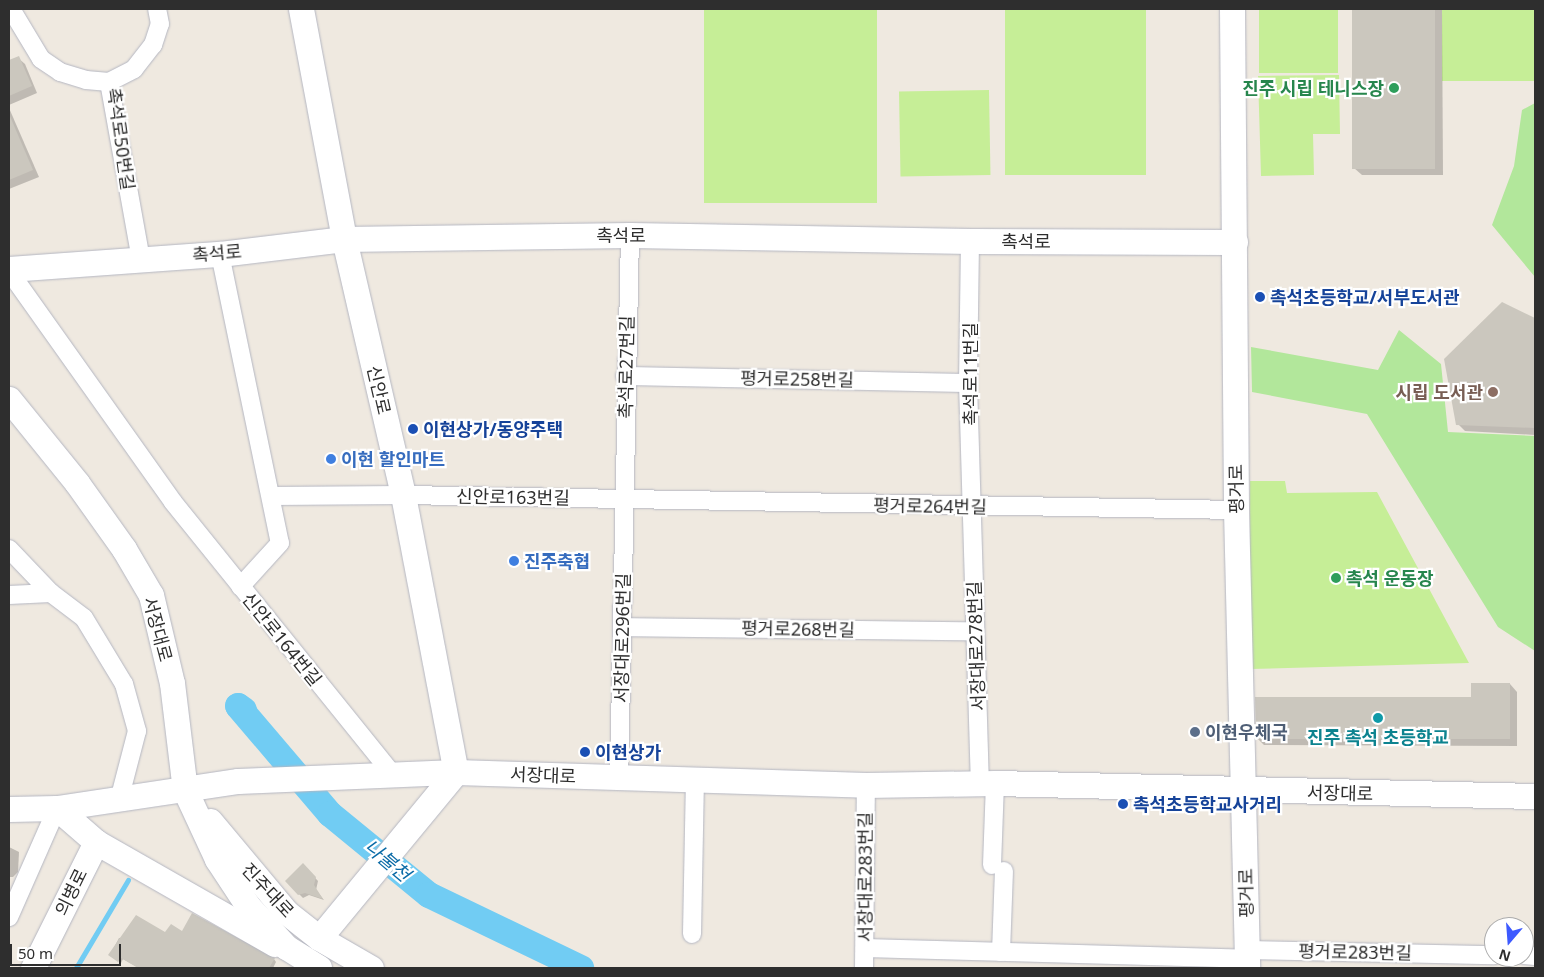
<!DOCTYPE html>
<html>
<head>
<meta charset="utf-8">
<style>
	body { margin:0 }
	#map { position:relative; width:1544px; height:977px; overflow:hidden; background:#efe9e0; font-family:"Noto Sans","Noto Sans KR",sans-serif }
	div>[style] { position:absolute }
	.green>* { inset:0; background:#b2e79b }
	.pitch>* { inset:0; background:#c6ee97; transform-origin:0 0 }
	.shadow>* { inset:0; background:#0003 }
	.stream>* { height:4.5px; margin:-2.25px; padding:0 2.25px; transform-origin:2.25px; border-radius:2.25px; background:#71ccf3 }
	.river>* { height:26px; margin:-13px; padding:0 13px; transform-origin:13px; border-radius:13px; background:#71ccf3 }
	.building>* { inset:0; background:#cbc7be; transform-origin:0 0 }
	.roads { filter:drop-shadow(0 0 1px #b4b6c1) drop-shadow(0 0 1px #b4b6c1) }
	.street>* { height:18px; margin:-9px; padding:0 9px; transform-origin:9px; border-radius:9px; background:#fff }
	.secondary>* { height:25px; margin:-12.5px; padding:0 12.5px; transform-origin:12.5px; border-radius:12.5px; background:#fff }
	.dots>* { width:14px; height:14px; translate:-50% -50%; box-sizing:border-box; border:2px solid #fff; border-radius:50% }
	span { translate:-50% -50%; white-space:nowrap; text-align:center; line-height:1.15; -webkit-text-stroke:4.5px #fff; paint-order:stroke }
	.leisure-label { font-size:18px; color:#27864d; font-weight:700 }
	.right { translate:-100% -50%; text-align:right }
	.left { translate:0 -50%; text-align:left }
	.street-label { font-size:18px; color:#2e2e2e }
	.transit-label { font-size:18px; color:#164399; font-weight:700 }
	.education-label { font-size:18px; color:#785e54; font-weight:700 }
	.shop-label { font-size:18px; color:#366cbe; font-weight:700 }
	.service-label { font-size:18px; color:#4e5e75; font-weight:700 }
	.culture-label { font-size:18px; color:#0d838f; font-weight:700 }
	.water-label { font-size:19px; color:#096aa6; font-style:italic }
	.frame { position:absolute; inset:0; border:10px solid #2e2e2e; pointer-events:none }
	.north { position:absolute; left:1484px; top:917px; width:50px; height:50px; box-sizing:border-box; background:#fff; border:1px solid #ababab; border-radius:50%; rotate:198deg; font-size:14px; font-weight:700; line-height:20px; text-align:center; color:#2e2e2e }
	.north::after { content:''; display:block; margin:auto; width:18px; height:22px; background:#3d5aff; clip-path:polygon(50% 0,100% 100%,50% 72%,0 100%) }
	.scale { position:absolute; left:10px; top:944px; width:111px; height:22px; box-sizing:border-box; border:2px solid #2e2e2e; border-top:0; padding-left:6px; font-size:15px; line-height:18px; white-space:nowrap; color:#2e2e2e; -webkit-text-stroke:4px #fff; paint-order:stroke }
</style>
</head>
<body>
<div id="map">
	<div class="green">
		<div style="clip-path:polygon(1535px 103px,1535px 277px,1492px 225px,1514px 166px,1522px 110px)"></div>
		<div style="clip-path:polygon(1399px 330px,1441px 364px,1448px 432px,1535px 436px,1535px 651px,1498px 627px,1367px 414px,1252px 392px,1251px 347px,1378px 370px)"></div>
	</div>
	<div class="pitch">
		<div style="left:704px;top:9px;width:173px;height:194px"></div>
		<div style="left:1005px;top:9px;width:141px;height:166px"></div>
		<div style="left:1259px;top:9px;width:79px;height:64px"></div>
		<div style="left:1442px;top:9px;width:93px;height:72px"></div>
		<div style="clip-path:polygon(1339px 75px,1340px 134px,1313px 134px,1314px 175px,1261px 176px,1258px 76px)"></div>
		<div style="left:989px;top:90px;width:85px;height:90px;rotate:89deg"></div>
		<div style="clip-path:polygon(1250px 481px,1285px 481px,1287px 493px,1377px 492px,1469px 663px,1250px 669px)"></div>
	</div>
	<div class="shadow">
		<div style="clip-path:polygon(1353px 9px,1442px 9px,1443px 175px,1362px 175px,1354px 168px)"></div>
		<div style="clip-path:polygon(18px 58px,25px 64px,37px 93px,9px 105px,9px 62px)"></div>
		<div style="clip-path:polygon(9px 108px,39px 177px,9px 189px)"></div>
		<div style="clip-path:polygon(1502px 304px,1535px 319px,1535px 435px,1465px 431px,1458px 424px)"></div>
		<div style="clip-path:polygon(1510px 684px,1517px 692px,1517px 746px,1264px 745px,1257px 738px,1473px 698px)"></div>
		<div style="clip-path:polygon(9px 847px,19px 852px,18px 872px,13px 877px,9px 877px)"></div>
		<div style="clip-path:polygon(303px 865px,318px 881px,316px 890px,324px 900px,309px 895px,303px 898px,286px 881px)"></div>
		<div style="clip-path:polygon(183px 932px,274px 959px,276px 962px,273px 968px,139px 968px,123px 959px,121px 963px,110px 955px,119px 938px)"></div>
	</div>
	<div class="stream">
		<div style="left:76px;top:968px;width:102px;rotate:-59.4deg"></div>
	</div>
	<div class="river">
		<div style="left:244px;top:710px;width:7px;rotate:-146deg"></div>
		<div style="left:238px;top:706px;width:142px;rotate:49.6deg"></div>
		<div style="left:330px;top:814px;width:128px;rotate:39.3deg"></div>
		<div style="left:429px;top:895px;width:169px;rotate:25.7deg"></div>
	</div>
	<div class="building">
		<div style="left:1352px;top:9px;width:83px;height:160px"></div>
		<div style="clip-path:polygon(19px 56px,32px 86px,9px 96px,9px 60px)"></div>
		<div style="clip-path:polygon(9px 114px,33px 170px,9px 180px)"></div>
		<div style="clip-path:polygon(1502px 302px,1535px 318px,1535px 428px,1456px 425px,1444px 359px)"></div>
		<div style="clip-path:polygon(1471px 683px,1510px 683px,1510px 739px,1256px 739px,1255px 697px,1471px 697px)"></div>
		<div style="clip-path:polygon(303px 863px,316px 877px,314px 885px,323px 899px,305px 893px,298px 895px,285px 881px)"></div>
		<div style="clip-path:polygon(192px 913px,275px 958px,269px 968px,138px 968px,121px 958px,118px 962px,108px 955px,136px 915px,165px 932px,171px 924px,182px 931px)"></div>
	</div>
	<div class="roads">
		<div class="street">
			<div style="left:11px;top:9px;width:58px;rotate:59deg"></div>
			<div style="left:41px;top:59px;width:23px;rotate:34deg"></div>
			<div style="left:60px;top:72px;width:27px;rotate:17deg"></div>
			<div style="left:86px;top:80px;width:23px;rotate:5deg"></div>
			<div style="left:109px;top:82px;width:180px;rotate:79.8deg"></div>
			<div style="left:109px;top:82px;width:28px;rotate:-27deg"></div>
			<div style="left:134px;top:69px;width:31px;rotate:-52deg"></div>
			<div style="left:153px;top:45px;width:22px;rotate:-72deg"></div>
			<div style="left:160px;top:24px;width:15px;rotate:-101deg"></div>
			<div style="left:970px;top:241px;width:142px;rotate:90.8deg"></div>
			<div style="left:968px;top:383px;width:401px;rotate:88.3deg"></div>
			<div style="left:220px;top:254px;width:295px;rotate:78.3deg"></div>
			<div style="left:280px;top:543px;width:59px;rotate:132.3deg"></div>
			<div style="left:9px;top:271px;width:283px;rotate:54.6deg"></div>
			<div style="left:173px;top:502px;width:348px;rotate:51.1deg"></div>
			<div style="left:625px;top:376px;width:343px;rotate:1.2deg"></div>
			<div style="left:272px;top:496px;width:131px;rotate:-0.4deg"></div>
			<div style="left:403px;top:495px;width:833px;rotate:1.03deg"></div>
			<div style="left:9px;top:549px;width:61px;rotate:46.3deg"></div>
			<div style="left:51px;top:593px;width:41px;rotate:37.1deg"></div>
			<div style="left:84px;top:618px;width:77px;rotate:58.8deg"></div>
			<div style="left:124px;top:684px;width:49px;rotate:74.5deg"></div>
			<div style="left:137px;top:731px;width:71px;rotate:104.6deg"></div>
			<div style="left:9px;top:595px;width:42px;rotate:-2.7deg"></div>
			<div style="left:622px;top:627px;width:352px;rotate:0.7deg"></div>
			<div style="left:619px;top:777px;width:542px;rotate:-88.84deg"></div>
			<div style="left:992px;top:865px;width:82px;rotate:-87.9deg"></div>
			<div style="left:9px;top:917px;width:119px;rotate:-66.2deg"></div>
			<div style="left:692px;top:934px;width:155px;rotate:-88.9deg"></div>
			<div style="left:865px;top:948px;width:382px;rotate:1.6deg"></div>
			<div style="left:1247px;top:950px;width:247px;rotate:1.2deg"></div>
			<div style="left:1001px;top:952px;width:81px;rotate:-87.9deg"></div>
			<div style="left:1524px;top:955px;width:11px;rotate:5deg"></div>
			<div style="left:864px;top:968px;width:183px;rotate:-89.4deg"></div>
		</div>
		<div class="secondary">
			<div style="left:301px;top:9px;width:234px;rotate:79.4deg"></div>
			<div style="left:344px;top:239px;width:263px;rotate:77deg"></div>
			<div style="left:403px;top:495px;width:282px;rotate:79.2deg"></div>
			<div style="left:456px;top:772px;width:215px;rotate:129.5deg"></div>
			<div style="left:1232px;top:9px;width:501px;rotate:89.54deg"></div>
			<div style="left:1236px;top:510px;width:458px;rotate:88.6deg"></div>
			<div style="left:9px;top:269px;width:212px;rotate:-4.1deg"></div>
			<div style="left:220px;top:254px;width:125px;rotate:-6.9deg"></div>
			<div style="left:344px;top:239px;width:286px;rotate:-0.8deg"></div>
			<div style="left:630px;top:235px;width:340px;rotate:1deg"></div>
			<div style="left:970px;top:241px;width:265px;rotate:0.2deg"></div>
			<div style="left:9px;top:399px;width:108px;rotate:51deg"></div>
			<div style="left:77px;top:483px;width:81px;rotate:54.5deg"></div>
			<div style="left:124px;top:549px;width:53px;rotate:59.6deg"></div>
			<div style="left:151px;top:595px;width:90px;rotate:76.6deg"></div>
			<div style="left:172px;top:683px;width:108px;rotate:83.1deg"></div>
			<div style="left:185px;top:790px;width:76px;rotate:65.1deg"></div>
			<div style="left:217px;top:859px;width:56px;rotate:56.6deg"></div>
			<div style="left:248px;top:906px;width:56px;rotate:47.2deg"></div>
			<div style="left:286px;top:947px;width:39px;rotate:32deg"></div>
			<div style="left:57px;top:808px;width:52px;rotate:41.1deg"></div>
			<div style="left:96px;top:842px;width:206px;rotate:29.7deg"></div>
			<div style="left:9px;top:809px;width:48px;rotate:-1.2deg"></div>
			<div style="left:57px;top:808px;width:183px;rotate:-8.5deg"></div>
			<div style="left:238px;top:781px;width:218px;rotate:-2.4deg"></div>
			<div style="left:456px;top:772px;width:410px;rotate:1.8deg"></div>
			<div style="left:866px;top:785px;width:129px;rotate:-0.9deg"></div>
			<div style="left:995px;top:783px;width:540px;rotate:1.38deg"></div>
			<div style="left:210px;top:821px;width:119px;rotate:50.1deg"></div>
			<div style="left:286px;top:912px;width:42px;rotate:38.2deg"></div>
			<div style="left:319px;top:938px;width:60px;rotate:30deg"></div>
			<div style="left:33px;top:968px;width:141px;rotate:-63.4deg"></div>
		</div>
	</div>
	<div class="dots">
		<div style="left:1394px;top:88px;background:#2e9e5b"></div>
		<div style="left:1260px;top:297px;background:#1a4fb4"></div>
		<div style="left:1493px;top:392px;background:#8d6e63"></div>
		<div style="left:413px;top:429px;background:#1a4fb4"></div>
		<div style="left:331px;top:459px;background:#3f7fe0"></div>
		<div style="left:514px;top:561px;background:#3f7fe0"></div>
		<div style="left:1336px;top:578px;background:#2e9e5b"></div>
		<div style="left:1378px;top:718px;background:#0f9aa8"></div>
		<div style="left:1195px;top:732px;background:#5c6f8a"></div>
		<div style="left:585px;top:752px;background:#1a4fb4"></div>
		<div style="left:1123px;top:804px;background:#1a4fb4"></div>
	</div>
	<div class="leisure-label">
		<span class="right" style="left:1384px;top:88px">진주 시립 테니스장</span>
		<span class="left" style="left:1346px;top:578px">촉석 운동장</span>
	</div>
	<div class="street-label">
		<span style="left:121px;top:139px;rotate:82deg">촉석로50번길</span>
		<span style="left:621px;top:235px">촉석로</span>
		<span style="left:1026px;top:241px">촉석로</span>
		<span style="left:217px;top:253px;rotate:-5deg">촉석로</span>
		<span style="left:626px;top:367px;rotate:-89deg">촉석로27번길</span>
		<span style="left:970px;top:374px;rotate:-90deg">촉석로11번길</span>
		<span style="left:797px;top:379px;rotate:1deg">평거로258번길</span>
		<span style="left:379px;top:390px;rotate:77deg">신안로</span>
		<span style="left:1236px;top:489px;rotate:-91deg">평거로</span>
		<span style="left:513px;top:497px;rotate:1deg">신안로163번길</span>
		<span style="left:930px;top:506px;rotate:1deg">평거로264번길</span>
		<span style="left:158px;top:629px;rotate:75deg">서장대로</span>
		<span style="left:798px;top:629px;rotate:1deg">평거로268번길</span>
		<span style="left:622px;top:638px;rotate:-89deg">서장대로296번길</span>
		<span style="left:282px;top:639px;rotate:51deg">신안로164번길</span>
		<span style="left:976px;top:646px;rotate:-92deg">서장대로278번길</span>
		<span style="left:543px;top:775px;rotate:2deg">서장대로</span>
		<span style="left:1340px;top:793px;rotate:1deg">서장대로</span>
		<span style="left:865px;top:877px;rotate:-90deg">서장대로283번길</span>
		<span style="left:268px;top:890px;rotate:47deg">진주대로</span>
		<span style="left:71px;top:892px;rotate:-64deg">의병로</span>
		<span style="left:1246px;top:893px;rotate:-91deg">평거로</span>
		<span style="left:1355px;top:952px;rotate:1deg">평거로283번길</span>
	</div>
	<div class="transit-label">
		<span class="left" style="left:1270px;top:297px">촉석초등학교/서부도서관</span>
		<span class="left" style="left:423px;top:429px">이현상가/동양주택</span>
		<span class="left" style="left:595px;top:752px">이현상가</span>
		<span class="left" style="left:1133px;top:804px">촉석초등학교사거리</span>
	</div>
	<div class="education-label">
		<span class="right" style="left:1483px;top:392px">시립 도서관</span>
	</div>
	<div class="shop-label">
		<span class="left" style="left:341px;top:459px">이현 할인마트</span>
		<span class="left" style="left:524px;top:561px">진주축협</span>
	</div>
	<div class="service-label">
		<span class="left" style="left:1205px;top:732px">이현우체국</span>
	</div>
	<div class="culture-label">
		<span style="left:1378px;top:737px">진주 촉석 초등학교</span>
	</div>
	<div class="water-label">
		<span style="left:387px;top:861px;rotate:40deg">나불천</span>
	</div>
	<div class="frame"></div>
	<div class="north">N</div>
	<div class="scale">50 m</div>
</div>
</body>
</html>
